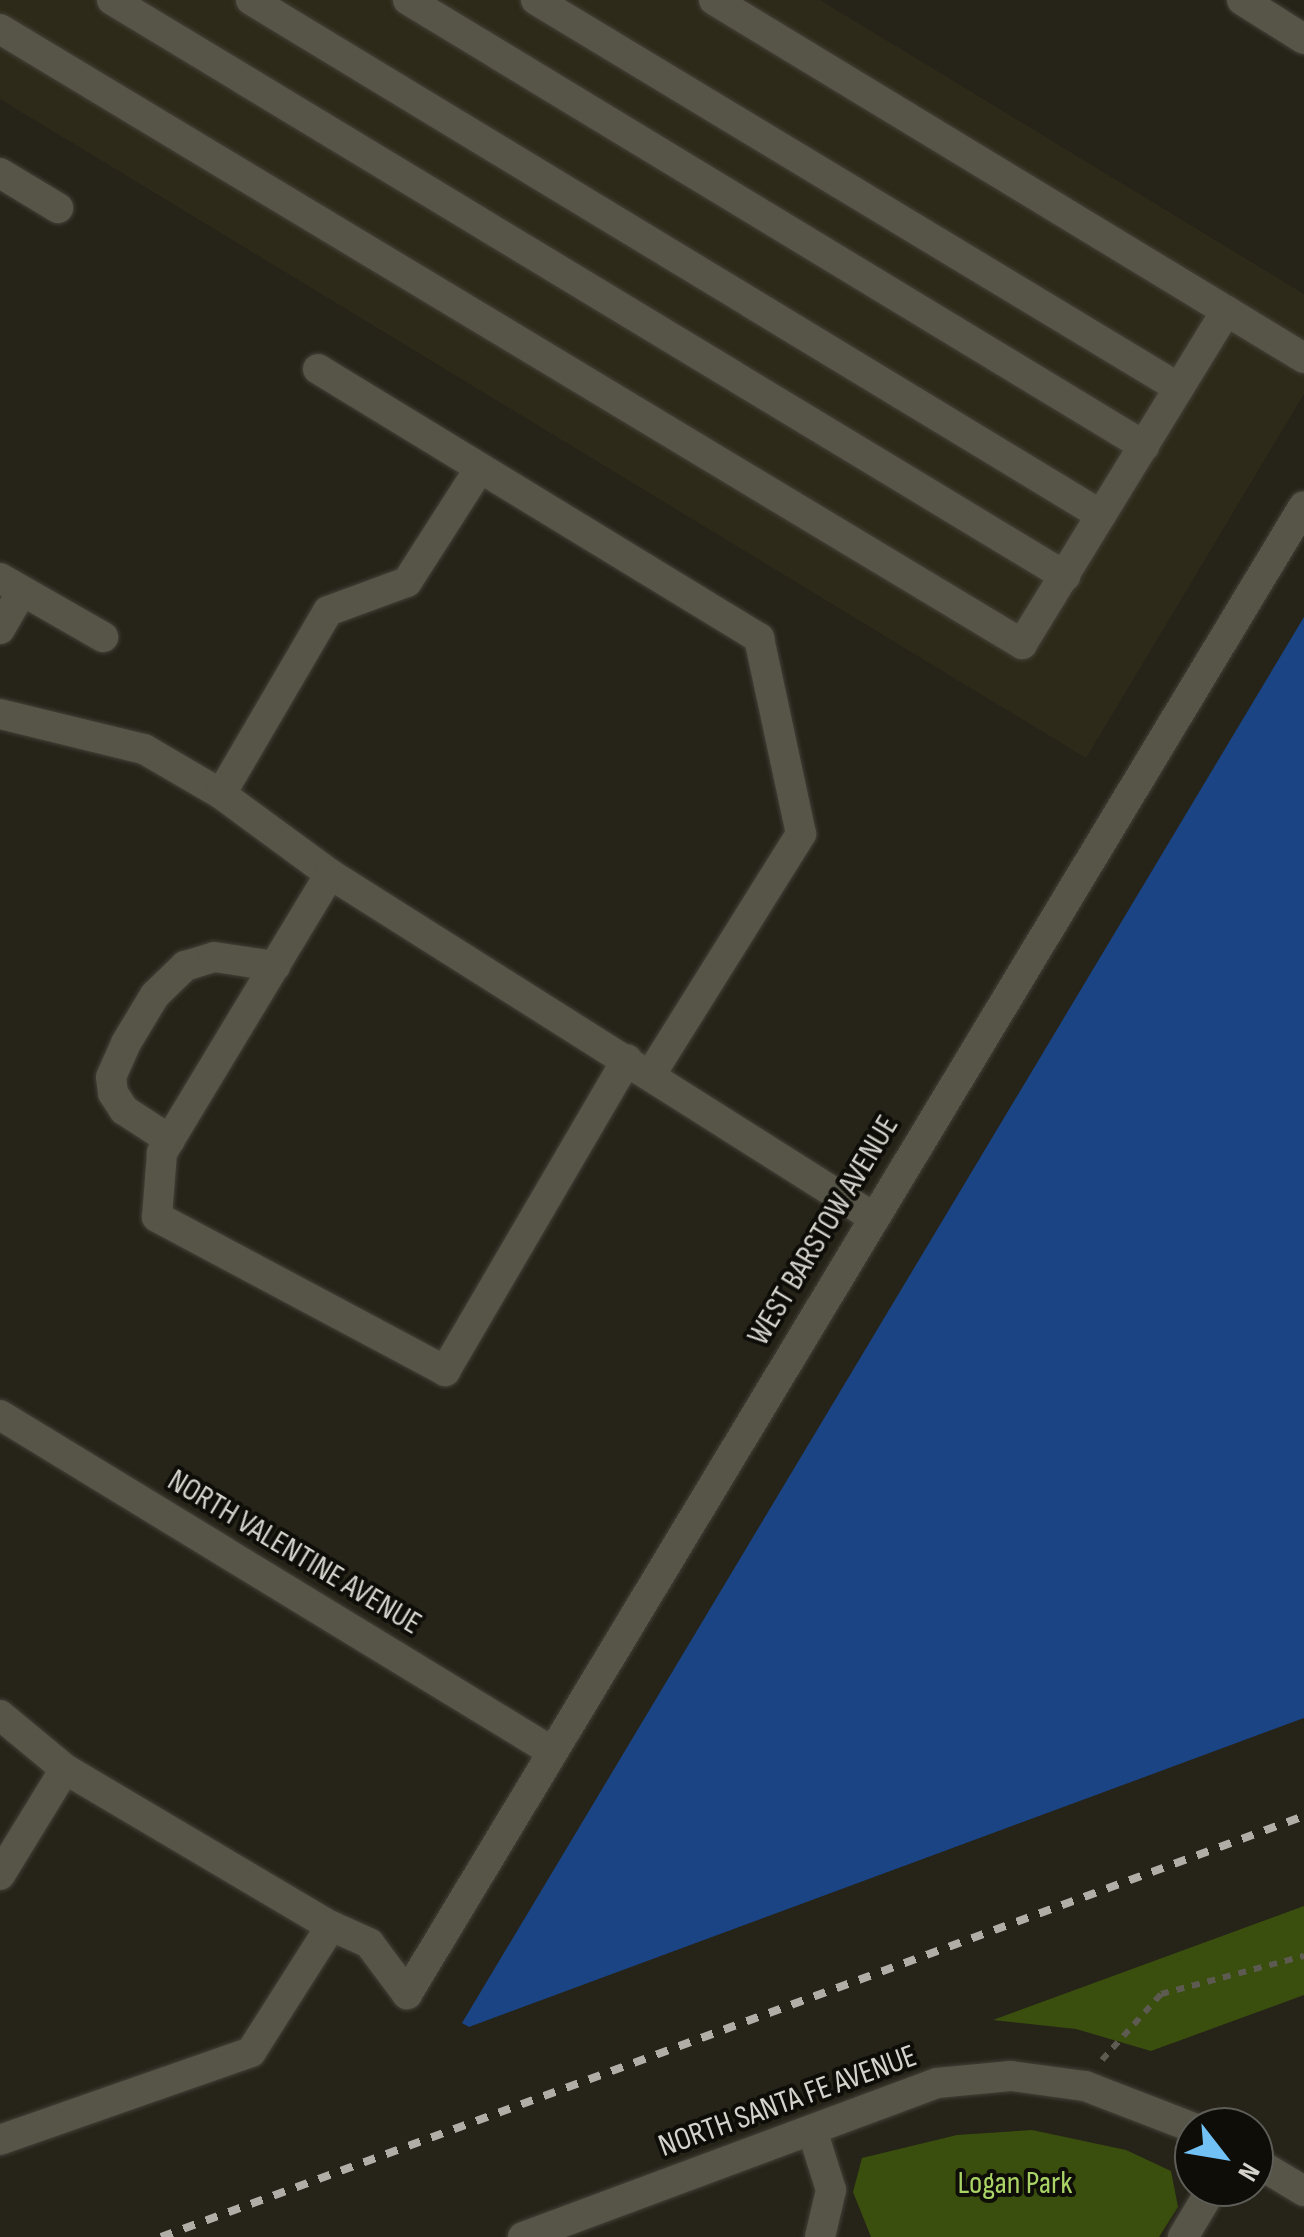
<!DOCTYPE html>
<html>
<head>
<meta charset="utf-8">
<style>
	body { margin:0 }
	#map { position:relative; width:1304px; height:2237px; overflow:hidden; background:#262319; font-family:"Sofia Sans Condensed",sans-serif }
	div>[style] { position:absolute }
	.built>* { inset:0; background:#2e2a19 }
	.green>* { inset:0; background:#3a4f0d }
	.water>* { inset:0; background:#1a4484 }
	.path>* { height:6px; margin-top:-3px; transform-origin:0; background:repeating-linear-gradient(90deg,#5c5a51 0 8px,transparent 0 16px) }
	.roads { filter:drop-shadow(0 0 2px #424038) drop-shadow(0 0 2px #424038) }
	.minor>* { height:30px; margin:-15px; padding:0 15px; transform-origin:15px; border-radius:15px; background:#575448 }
	.rail>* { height:8px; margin-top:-4px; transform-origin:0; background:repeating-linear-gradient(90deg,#b0aea7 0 12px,transparent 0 24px) }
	span { translate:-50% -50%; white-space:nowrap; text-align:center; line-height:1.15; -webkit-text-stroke:8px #0e0d08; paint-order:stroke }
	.street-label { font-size:32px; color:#d4d2cb }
	.park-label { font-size:32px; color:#aad465 }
	.north { position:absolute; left:1174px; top:2107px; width:100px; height:100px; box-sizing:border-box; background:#0e0d08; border:2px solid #5d5c56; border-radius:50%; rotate:121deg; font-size:28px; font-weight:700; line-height:40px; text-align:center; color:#d4d2cb }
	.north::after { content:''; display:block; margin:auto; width:35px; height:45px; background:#72c1f5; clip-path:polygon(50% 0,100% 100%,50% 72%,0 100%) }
</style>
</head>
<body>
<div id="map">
	<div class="built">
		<div style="clip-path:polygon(0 0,820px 0,1304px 294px,1304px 394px,1086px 758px,0 99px)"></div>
	</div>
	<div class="green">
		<div style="clip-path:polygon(1304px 1906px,1304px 1995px,1151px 2051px,1076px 2029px,993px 2020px)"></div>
		<div style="clip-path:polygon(1032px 2130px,1126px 2150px,1171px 2171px,1178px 2207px,1159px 2237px,871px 2237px,853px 2192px,862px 2158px,957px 2135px)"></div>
	</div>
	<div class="water">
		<div style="clip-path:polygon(1304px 617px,1304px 1718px,469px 2027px,462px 2023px)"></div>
	</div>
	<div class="path">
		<div style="left:1102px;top:2060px;width:89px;rotate:-48.2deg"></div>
		<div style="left:1161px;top:1994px;width:148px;rotate:-14.9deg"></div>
	</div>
	<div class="roads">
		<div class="minor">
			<div style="left:112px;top:0;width:1114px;rotate:31.15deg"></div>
			<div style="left:251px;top:0;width:994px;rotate:31.21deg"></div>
			<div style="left:408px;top:0;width:861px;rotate:31.21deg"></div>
			<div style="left:536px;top:0;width:751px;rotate:31.11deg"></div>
			<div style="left:714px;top:0;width:690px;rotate:31.25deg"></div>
			<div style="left:1242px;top:0;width:73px;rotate:32.2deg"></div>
			<div style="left:0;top:29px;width:1193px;rotate:31.04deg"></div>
			<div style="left:1022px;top:644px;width:391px;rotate:-58.5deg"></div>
			<div style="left:0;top:173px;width:68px;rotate:31.1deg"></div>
			<div style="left:318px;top:369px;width:517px;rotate:31.38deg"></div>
			<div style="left:759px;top:638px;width:200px;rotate:77.9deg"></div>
			<div style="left:801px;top:834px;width:283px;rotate:122deg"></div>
			<div style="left:0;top:578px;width:119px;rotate:29.8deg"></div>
			<div style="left:0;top:629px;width:44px;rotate:-59.9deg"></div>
			<div style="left:0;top:714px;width:148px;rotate:13.7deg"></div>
			<div style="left:144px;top:749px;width:89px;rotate:30.3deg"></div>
			<div style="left:221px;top:794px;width:135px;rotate:36.3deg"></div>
			<div style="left:330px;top:874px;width:642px;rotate:32.28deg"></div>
			<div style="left:221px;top:794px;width:212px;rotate:-59.7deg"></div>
			<div style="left:328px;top:611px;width:84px;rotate:-20.2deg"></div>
			<div style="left:407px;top:582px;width:135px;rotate:-57.4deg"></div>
			<div style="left:330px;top:874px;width:326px;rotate:121.1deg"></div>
			<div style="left:162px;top:1153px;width:64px;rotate:94.5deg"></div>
			<div style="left:157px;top:1217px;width:327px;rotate:28.1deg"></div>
			<div style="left:445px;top:1371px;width:361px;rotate:-59.7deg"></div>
			<div style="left:170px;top:1140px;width:55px;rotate:-146.9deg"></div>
			<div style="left:124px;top:1110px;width:20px;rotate:-123deg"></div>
			<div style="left:113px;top:1093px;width:16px;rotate:-97deg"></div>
			<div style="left:111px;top:1077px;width:37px;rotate:-66deg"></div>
			<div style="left:126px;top:1043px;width:56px;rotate:-58.9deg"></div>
			<div style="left:155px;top:995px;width:42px;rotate:-44deg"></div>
			<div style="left:185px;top:966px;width:30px;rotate:-17deg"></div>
			<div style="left:214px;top:957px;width:62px;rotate:8.4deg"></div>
			<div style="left:0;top:1415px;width:645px;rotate:31.37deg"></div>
			<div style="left:0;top:1715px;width:85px;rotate:39.7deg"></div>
			<div style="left:0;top:1875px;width:124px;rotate:-58.5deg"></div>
			<div style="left:65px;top:1769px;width:309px;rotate:30.6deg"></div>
			<div style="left:331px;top:1926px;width:149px;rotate:122.4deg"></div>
			<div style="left:251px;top:2052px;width:266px;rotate:160.7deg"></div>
			<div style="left:331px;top:1926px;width:42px;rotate:24.1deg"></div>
			<div style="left:369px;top:1943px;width:64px;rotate:53.3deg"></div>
			<div style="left:407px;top:1994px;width:1737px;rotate:-58.92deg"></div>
			<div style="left:812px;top:2130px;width:63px;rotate:72.4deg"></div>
			<div style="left:831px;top:2190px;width:48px;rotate:103.2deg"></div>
			<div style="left:1254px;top:2161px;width:58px;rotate:31deg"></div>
			<div style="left:523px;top:2237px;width:442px;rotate:-20.4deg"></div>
			<div style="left:937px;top:2083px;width:74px;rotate:-5.4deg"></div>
			<div style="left:1011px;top:2076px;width:75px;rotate:7.7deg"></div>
			<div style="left:1085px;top:2086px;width:117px;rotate:21.1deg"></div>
			<div style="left:1183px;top:2237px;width:58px;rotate:-59deg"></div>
		</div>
	</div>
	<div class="rail">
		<div style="left:161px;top:2237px;width:1218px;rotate:-20.22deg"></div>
	</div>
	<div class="street-label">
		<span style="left:824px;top:1231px;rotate:-59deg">WEST BARSTOW AVENUE</span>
		<span style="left:294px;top:1553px;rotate:31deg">NORTH VALENTINE AVENUE</span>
		<span style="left:788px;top:2102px;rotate:-20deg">NORTH SANTA FE AVENUE</span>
	</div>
	<div class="park-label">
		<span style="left:1015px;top:2184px">Logan Park</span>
	</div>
	<div class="north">N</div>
</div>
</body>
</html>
